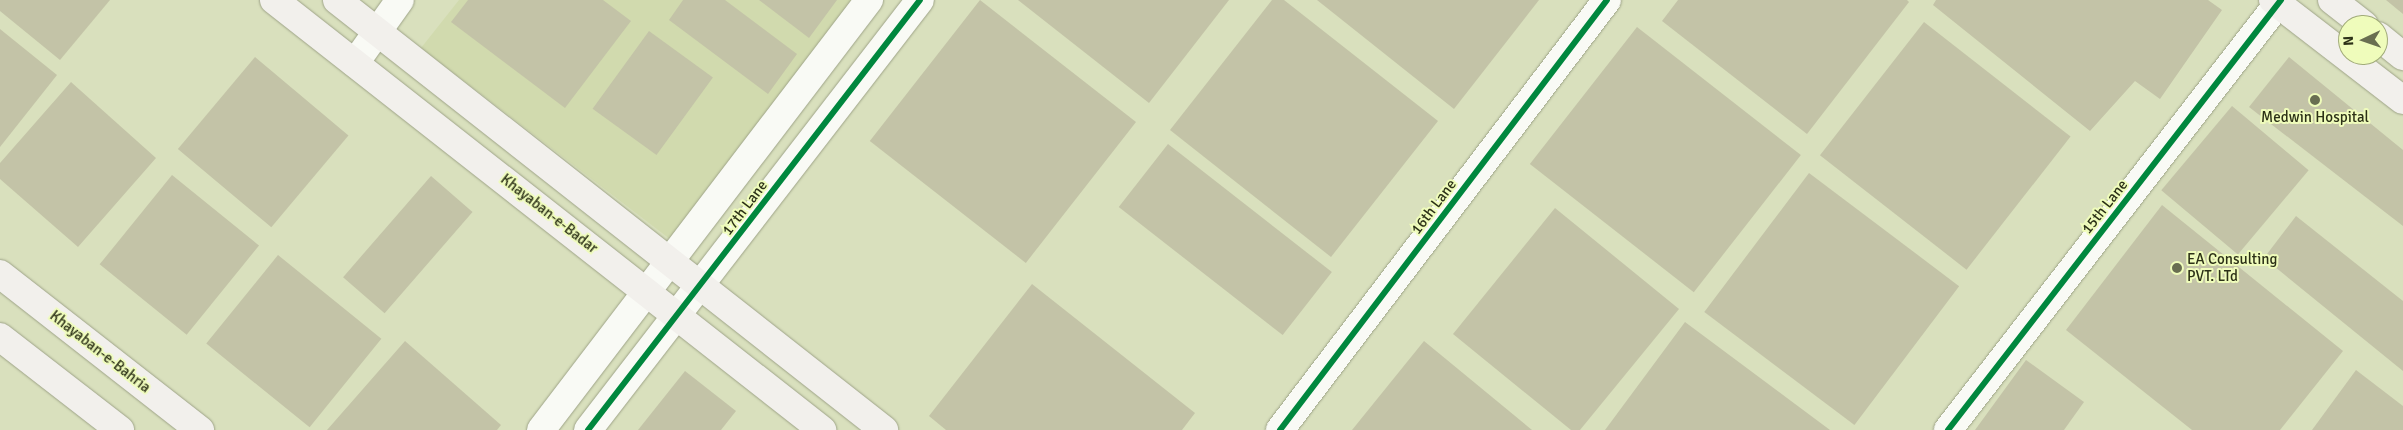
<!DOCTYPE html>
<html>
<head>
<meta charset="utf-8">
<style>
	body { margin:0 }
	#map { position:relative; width:2403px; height:430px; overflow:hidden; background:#d9e0bd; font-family:Signika,sans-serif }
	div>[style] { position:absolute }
	.green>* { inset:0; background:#d1daae }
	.building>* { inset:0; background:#c3c3a7; transform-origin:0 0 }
	.roads { filter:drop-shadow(0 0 1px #9ea388) drop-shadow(0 0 1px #9ea388) }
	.street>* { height:28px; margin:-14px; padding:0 14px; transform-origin:14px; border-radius:14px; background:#f9faf5 }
	.secondary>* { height:28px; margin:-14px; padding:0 14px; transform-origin:14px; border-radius:14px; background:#f2f0ec }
	.cycleway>* { height:6px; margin:-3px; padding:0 3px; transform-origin:3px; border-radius:3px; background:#00873e }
	.dots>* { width:14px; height:14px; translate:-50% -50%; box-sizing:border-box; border:2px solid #effcbb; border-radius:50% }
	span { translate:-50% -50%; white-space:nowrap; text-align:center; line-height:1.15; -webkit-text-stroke:4px #effcbb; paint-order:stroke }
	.poi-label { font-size:15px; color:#2c3117 }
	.left { translate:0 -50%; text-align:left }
	.street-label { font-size:15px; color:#2c3117 }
	.north { position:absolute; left:2338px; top:15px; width:50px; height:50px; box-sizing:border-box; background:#effcbb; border:1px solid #a1ab79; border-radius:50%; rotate:267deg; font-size:14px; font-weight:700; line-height:20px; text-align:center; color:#2c3117 }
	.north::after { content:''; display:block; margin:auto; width:18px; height:22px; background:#696e51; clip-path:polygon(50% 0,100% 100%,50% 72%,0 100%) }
</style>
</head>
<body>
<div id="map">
	<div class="green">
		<div style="clip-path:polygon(459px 0,872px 0,675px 243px,421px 48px)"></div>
	</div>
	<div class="building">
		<div style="clip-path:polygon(0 0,110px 0,60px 60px,0 11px)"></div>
		<div style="clip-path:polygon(468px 0,603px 0,631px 21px,565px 108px,451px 22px)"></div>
		<div style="clip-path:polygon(683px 0,725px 0,797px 54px,768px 94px,669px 20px)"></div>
		<div style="clip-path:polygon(759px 0,837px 0,809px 38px)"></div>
		<div style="left:980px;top:0;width:198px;height:179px;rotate:38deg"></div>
		<div style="clip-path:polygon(1018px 0,1229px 0,1149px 103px)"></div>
		<div style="clip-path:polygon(1272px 0,1284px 0,1438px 121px,1331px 257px,1170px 130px)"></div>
		<div style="clip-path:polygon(1317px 0,1539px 0,1454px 109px)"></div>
		<div style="clip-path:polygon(1678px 0,1907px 0,1909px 2px,1807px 134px,1662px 21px)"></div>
		<div style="clip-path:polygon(1936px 0,2208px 0,2222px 10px,2160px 99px,2135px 81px,2090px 131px,1933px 5px)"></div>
		<div style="clip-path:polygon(2386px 0,2403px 0,2403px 14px)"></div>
		<div style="left:1924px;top:22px;width:186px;height:169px;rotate:38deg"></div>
		<div style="left:1637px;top:27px;width:208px;height:174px;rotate:38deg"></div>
		<div style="clip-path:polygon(0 29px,57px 75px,0 147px)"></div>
		<div style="left:649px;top:31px;width:79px;height:96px;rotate:36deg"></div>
		<div style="left:255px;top:57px;width:122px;height:120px;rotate:40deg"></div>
		<div style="clip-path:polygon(2289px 57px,2403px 150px,2403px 226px,2249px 107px)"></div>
		<div style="clip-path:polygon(71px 82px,156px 158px,78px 247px,0 179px,0 163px)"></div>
		<div style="left:2232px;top:106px;width:100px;height:110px;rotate:40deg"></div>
		<div style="left:1168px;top:144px;width:208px;height:80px;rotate:38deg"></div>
		<div style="left:1809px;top:173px;width:188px;height:174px;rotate:37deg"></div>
		<div style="left:172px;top:175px;width:112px;height:115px;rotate:39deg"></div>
		<div style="left:431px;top:176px;width:55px;height:134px;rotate:41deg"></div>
		<div style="clip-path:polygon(2162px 205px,2343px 351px,2280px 430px,2192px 430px,2066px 330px)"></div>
		<div style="clip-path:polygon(1555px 208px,1679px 309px,1580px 430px,1571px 430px,1453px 334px)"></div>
		<div style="clip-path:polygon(2296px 216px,2403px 301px,2403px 371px,2264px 258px)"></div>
		<div style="left:278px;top:255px;width:133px;height:114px;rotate:39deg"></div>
		<div style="clip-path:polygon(1032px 284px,1195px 413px,1182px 430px,946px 430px,929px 416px)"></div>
		<div style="clip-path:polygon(1685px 322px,1830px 430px,1605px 430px)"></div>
		<div style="clip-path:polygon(405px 341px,501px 425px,497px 430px,327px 430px)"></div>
		<div style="clip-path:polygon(1424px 341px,1532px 430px,1352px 430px)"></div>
		<div style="clip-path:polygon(2026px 360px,2084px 402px,2064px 430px,1975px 430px)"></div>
		<div style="clip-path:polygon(2356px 370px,2403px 406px,2403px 430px,2312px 430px)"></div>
		<div style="clip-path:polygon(685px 371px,736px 411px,721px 430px,638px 430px)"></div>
	</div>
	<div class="roads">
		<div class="street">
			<div style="left:355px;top:63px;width:77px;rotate:-54.5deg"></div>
			<div style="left:541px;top:430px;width:541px;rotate:-52.66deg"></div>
			<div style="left:588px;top:430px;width:543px;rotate:-52.33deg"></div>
			<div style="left:1280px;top:430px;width:540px;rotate:-52.75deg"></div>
			<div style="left:1948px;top:430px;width:544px;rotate:-52.25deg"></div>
		</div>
		<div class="secondary">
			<div style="left:274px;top:0;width:697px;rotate:38.12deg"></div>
			<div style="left:337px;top:0;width:696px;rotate:38.17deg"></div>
			<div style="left:2273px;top:0;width:164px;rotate:37.6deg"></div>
			<div style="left:2332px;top:0;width:41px;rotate:38deg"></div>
			<div style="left:2378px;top:36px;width:32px;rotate:39deg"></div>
			<div style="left:0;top:274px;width:254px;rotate:38deg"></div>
			<div style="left:0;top:337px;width:152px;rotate:37.8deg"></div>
		</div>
	</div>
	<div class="cycleway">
		<div style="left:588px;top:430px;width:543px;rotate:-52.33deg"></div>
		<div style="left:1280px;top:430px;width:540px;rotate:-52.75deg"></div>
		<div style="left:1948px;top:430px;width:544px;rotate:-52.25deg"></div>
	</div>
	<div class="dots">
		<div style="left:2315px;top:100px;background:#696e51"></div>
		<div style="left:2177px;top:268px;background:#696e51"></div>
	</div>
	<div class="poi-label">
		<span style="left:2315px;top:118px">Medwin Hospital</span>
		<span class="left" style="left:2187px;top:268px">EA Consulting<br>PVT. LTd</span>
	</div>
	<div class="street-label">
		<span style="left:1434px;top:207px;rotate:-53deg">16th Lane</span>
		<span style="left:2105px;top:207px;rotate:-52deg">15th Lane</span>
		<span style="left:745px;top:208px;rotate:-53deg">17th Lane</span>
		<span style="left:549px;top:214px;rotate:38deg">Khayaban-e-Badar</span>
		<span style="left:100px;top:352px;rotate:38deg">Khayaban-e-Bahria</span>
	</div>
	<div class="north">N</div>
</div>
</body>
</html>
